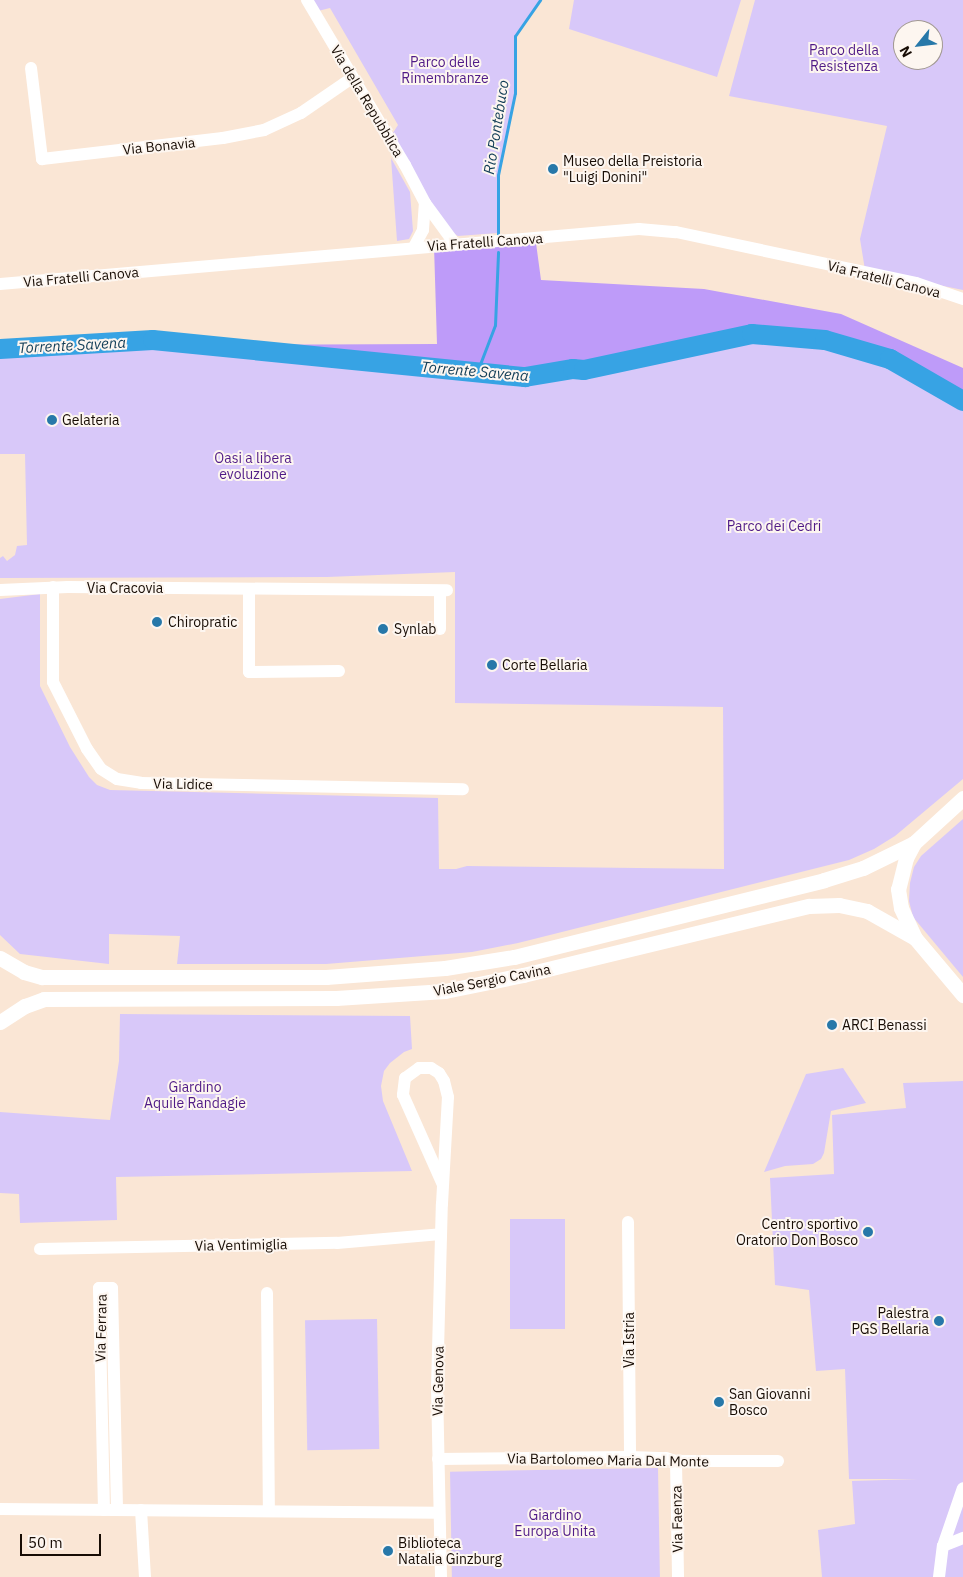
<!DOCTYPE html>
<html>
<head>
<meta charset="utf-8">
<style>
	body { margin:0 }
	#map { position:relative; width:963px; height:1577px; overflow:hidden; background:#fae6d5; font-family:"IBM Plex Sans",sans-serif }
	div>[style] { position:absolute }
	.green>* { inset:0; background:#d8c8f9; transform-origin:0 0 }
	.forest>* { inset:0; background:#be9bf9 }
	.stream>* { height:3px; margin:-1.5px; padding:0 1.5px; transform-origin:1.5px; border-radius:1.5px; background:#37a3e4 }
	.river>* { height:20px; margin:-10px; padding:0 10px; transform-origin:10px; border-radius:10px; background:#37a3e4 }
	.minor>* { height:12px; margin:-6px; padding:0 6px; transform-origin:6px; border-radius:6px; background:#fff }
	.major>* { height:15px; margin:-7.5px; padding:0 7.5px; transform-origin:7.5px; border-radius:7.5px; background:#fff }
	.dots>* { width:14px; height:14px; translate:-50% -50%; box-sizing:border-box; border:2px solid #fdf6f0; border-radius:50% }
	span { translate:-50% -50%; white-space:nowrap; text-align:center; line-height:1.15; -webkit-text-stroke:4px #fdf6f0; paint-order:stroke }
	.park-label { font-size:14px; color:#501b87 }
	.street-label { font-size:14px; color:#170c04 }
	.poi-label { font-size:14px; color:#170c04 }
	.left { translate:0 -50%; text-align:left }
	.right { translate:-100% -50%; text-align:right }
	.water-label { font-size:15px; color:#103c56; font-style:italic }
	.north { position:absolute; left:893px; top:20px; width:50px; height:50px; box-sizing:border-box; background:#fdf6f0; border:1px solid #a19892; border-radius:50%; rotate:241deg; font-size:14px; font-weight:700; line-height:20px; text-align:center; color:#170c04 }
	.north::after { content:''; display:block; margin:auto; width:18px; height:22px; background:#2778a9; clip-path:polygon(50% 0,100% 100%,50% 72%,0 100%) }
	.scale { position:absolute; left:20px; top:1534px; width:81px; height:22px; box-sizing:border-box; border:2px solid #170c04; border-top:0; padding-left:6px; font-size:15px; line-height:18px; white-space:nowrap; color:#170c04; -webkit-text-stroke:4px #fdf6f0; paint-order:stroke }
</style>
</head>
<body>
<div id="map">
	<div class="green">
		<div style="clip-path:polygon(307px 0,540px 0,515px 36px,515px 93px,498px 175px,498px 233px,458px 236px,440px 225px,389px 139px,398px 125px,330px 8px,314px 12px)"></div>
		<div style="clip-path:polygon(574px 0,741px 0,717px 77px,569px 29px)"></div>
		<div style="clip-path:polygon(evenodd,755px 0,963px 0,963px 290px,865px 270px,860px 239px,887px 126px,729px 96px,755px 0,903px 30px,933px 30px,933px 60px,903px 60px,903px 30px)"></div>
		<div style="clip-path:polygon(391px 158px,410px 192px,413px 231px,409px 239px,397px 241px)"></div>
		<div style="clip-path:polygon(752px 334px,840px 344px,940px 387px,963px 407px,963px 779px,895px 836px,874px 849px,849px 860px,518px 943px,472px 952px,326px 964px,177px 964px,180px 936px,109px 934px,109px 964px,20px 954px,0 935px,0 599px,40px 594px,40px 686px,70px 747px,89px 777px,97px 785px,110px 790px,438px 798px,439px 869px,456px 869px,467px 866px,724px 869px,723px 707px,455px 703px,455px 572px,327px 577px,0 578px,0 558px,3px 556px,7px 561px,15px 555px,17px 546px,27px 545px,25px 454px,0 454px,0 340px,146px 342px,525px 377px)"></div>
		<div style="clip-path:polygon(963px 819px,963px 977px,913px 917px,909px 901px,910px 883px,914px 867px,921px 856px)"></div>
		<div style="clip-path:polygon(120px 1014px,410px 1016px,412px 1049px,404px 1052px,390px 1063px,384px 1071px,381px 1086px,383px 1101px,412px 1171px,116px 1177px,117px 1220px,20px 1223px,19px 1194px,0 1193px,0 1112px,110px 1120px,119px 1061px)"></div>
		<div style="clip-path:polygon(843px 1068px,866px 1103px,831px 1111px,824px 1153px,821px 1159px,813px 1164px,785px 1166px,764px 1172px,806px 1074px)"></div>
		<div style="clip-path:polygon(963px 1081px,963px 1577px,822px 1577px,818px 1530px,855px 1524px,852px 1481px,918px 1479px,849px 1479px,845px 1369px,816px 1371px,809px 1290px,775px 1285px,770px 1178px,834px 1174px,832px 1115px,906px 1108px,903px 1083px)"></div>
		<div style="left:510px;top:1219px;width:55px;height:110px"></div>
		<div style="left:377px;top:1319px;width:130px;height:72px;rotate:89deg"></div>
		<div style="left:658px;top:1468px;width:109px;height:208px;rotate:89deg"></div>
	</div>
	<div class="forest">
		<div style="clip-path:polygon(536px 243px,541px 280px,704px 289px,841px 314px,963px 368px,963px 407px,940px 387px,890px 359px,825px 340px,752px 334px,647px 357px,525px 377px,198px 345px,437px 344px,434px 246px)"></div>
	</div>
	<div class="stream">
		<div style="left:498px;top:236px;width:61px;rotate:-90deg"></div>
		<div style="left:498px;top:175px;width:84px;rotate:-78.3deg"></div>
		<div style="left:515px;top:93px;width:57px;rotate:-90deg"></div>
		<div style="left:515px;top:36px;width:44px;rotate:-55.2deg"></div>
		<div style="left:477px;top:372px;width:50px;rotate:-69deg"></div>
		<div style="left:495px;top:325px;width:73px;rotate:-87.6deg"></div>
	</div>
	<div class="river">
		<div style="left:0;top:349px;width:153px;rotate:-3.4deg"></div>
		<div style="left:153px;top:340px;width:374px;rotate:5.7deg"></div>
		<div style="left:525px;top:377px;width:49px;rotate:-9.5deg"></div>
		<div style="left:573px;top:369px;width:11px;rotate:5deg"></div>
		<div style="left:584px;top:370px;width:172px;rotate:-12.1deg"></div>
		<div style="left:752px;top:334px;width:73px;rotate:4.7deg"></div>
		<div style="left:825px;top:340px;width:68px;rotate:16.3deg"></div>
		<div style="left:890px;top:359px;width:84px;rotate:29.9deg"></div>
	</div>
	<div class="minor">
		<div style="left:307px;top:0;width:192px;rotate:59.3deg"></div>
		<div style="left:405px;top:165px;width:43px;rotate:62.2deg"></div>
		<div style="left:425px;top:203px;width:51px;rotate:53.8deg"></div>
		<div style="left:31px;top:68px;width:92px;rotate:83.1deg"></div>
		<div style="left:42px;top:159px;width:182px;rotate:-6.6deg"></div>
		<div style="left:223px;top:138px;width:42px;rotate:-11deg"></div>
		<div style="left:264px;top:130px;width:41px;rotate:-24.7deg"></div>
		<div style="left:301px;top:113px;width:62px;rotate:-34.5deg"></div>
		<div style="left:414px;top:247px;width:19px;rotate:-62deg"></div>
		<div style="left:423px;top:230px;width:27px;rotate:-86deg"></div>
		<div style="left:0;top:284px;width:641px;rotate:-4.92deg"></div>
		<div style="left:639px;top:229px;width:37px;rotate:5deg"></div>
		<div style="left:676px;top:232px;width:245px;rotate:12deg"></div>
		<div style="left:916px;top:283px;width:50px;rotate:18.8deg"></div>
		<div style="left:53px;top:587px;width:95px;rotate:90deg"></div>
		<div style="left:53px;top:682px;width:75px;rotate:63.1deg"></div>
		<div style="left:87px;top:749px;width:24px;rotate:55deg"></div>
		<div style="left:101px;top:769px;width:19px;rotate:32deg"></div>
		<div style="left:117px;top:779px;width:24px;rotate:9deg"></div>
		<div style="left:141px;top:783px;width:322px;rotate:1.1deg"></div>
		<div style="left:249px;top:589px;width:83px;rotate:90deg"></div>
		<div style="left:249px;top:672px;width:90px;rotate:-0.6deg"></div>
		<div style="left:0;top:590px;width:68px;rotate:-2.5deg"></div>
		<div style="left:68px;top:587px;width:379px;rotate:0.5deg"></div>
		<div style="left:440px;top:591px;width:38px;rotate:90deg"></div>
		<div style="left:628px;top:1222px;width:235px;rotate:89.5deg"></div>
		<div style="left:40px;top:1249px;width:297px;rotate:-1.2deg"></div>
		<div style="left:337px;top:1243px;width:104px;rotate:-4.9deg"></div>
		<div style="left:267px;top:1293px;width:218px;rotate:89.5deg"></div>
		<div style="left:438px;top:1459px;width:192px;rotate:-0.6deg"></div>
		<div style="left:630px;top:1457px;width:36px;rotate:2deg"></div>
		<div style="left:666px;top:1458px;width:10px;rotate:17deg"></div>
		<div style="left:676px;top:1461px;width:102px"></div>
		<div style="left:676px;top:1461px;width:116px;rotate:89deg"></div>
		<div style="left:0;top:1509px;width:439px;rotate:0.5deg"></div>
		<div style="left:104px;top:1510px;width:222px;rotate:-91.3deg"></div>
		<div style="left:99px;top:1288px;width:13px"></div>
		<div style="left:112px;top:1288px;width:222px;rotate:88.7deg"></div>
		<div style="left:141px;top:1510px;width:67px;rotate:86.6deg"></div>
		<div style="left:943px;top:1546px;width:61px;rotate:-71deg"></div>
		<div style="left:441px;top:1577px;width:188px;rotate:-91.2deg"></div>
		<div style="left:437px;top:1389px;width:185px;rotate:-88.5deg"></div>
		<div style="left:442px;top:1204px;width:107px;rotate:-86.8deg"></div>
		<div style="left:448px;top:1097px;width:16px;rotate:-104deg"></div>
		<div style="left:444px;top:1081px;width:9px;rotate:-122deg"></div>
		<div style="left:439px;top:1073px;width:9px;rotate:-148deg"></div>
		<div style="left:431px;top:1068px;width:12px;rotate:180deg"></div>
		<div style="left:419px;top:1068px;width:17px;rotate:144deg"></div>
		<div style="left:405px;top:1078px;width:17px;rotate:97deg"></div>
		<div style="left:403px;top:1095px;width:98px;rotate:66deg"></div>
		<div style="left:939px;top:1577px;width:31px;rotate:-83deg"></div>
		<div style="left:943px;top:1546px;width:22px;rotate:-22deg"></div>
	</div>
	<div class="major">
		<div style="left:963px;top:798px;width:67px;rotate:137.4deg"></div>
		<div style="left:914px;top:843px;width:17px;rotate:118deg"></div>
		<div style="left:906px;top:858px;width:32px;rotate:104deg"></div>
		<div style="left:898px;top:889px;width:19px;rotate:81deg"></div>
		<div style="left:901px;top:908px;width:33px;rotate:65deg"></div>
		<div style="left:915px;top:938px;width:75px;rotate:49.9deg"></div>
		<div style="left:0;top:958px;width:28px;rotate:30deg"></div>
		<div style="left:24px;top:972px;width:19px;rotate:16deg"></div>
		<div style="left:42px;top:977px;width:284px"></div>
		<div style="left:326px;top:977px;width:119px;rotate:-4.3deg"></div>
		<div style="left:445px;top:968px;width:70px;rotate:-9.1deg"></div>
		<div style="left:514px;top:957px;width:319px;rotate:-13.9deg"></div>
		<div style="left:824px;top:880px;width:41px;rotate:-17.1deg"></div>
		<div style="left:863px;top:868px;width:57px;rotate:-26.1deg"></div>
		<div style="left:0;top:1022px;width:30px;rotate:-33deg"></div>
		<div style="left:25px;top:1006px;width:20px;rotate:-20deg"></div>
		<div style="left:44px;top:999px;width:292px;rotate:-0.2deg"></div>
		<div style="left:336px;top:998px;width:109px;rotate:-3.7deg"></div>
		<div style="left:445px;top:991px;width:80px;rotate:-11.6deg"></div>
		<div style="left:523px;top:975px;width:294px;rotate:-13.6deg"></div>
		<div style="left:809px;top:906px;width:30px;rotate:-2deg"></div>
		<div style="left:839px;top:905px;width:29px;rotate:12deg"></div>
		<div style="left:867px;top:911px;width:55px;rotate:29.4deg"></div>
	</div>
	<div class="dots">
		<div style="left:553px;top:169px;background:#2778a9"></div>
		<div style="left:52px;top:420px;background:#2778a9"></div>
		<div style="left:157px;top:622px;background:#2778a9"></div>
		<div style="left:383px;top:629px;background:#2778a9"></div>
		<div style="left:492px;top:665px;background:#2778a9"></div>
		<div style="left:832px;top:1025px;background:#2778a9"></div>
		<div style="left:868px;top:1232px;background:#2778a9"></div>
		<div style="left:939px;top:1321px;background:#2778a9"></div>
		<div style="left:719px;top:1402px;background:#2778a9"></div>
		<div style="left:388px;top:1551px;background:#2778a9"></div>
	</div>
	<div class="park-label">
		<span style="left:844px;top:58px">Parco della<br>Resistenza</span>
		<span style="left:445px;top:70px">Parco delle<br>Rimembranze</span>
		<span style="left:253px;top:466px">Oasi a libera<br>evoluzione</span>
		<span style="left:774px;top:526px">Parco dei Cedri</span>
		<span style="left:195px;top:1095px">Giardino<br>Aquile Randagie</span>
		<span style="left:555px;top:1523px">Giardino<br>Europa Unita</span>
	</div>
	<div class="street-label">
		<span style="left:367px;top:101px;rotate:59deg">Via della Repubblica</span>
		<span style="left:159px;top:146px;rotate:-6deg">Via Bonavia</span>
		<span style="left:485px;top:242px;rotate:-4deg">Via Fratelli Canova</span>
		<span style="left:81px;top:277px;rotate:-5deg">Via Fratelli Canova</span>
		<span style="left:884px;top:279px;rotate:14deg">Via Fratelli Canova</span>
		<span style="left:125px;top:588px">Via Cracovia</span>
		<span style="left:183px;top:784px;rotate:1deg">Via Lidice</span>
		<span style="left:492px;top:980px;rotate:-11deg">Viale Sergio Cavina</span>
		<span style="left:241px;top:1245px;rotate:-1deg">Via Ventimiglia</span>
		<span style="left:101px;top:1328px;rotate:-89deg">Via Ferrara</span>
		<span style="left:629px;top:1340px;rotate:-90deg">Via Istria</span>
		<span style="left:438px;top:1381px;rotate:-89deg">Via Genova</span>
		<span style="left:608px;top:1460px;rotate:1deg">Via Bartolomeo Maria Dal Monte</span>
		<span style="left:677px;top:1519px;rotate:-91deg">Via Faenza</span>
	</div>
	<div class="poi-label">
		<span class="left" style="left:563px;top:169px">Museo della Preistoria<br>"Luigi Donini"</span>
		<span class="left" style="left:62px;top:420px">Gelateria</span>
		<span class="left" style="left:168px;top:622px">Chiropratic</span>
		<span class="left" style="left:394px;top:629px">Synlab</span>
		<span class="left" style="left:502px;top:665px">Corte Bellaria</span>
		<span class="left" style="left:842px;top:1025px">ARCI Benassi</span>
		<span class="right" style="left:858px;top:1232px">Centro sportivo<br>Oratorio Don Bosco</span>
		<span class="right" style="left:929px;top:1321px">Palestra<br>PGS Bellaria</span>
		<span class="left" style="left:729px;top:1402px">San Giovanni<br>Bosco</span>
		<span class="left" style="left:398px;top:1551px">Biblioteca<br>Natalia Ginzburg</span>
	</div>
	<div class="water-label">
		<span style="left:496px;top:127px;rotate:-81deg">Rio Pontebuco</span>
		<span style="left:72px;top:345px;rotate:-3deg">Torrente Savena</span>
		<span style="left:475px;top:371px;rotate:5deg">Torrente Savena</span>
	</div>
	<div class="north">N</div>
	<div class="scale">50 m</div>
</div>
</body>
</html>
